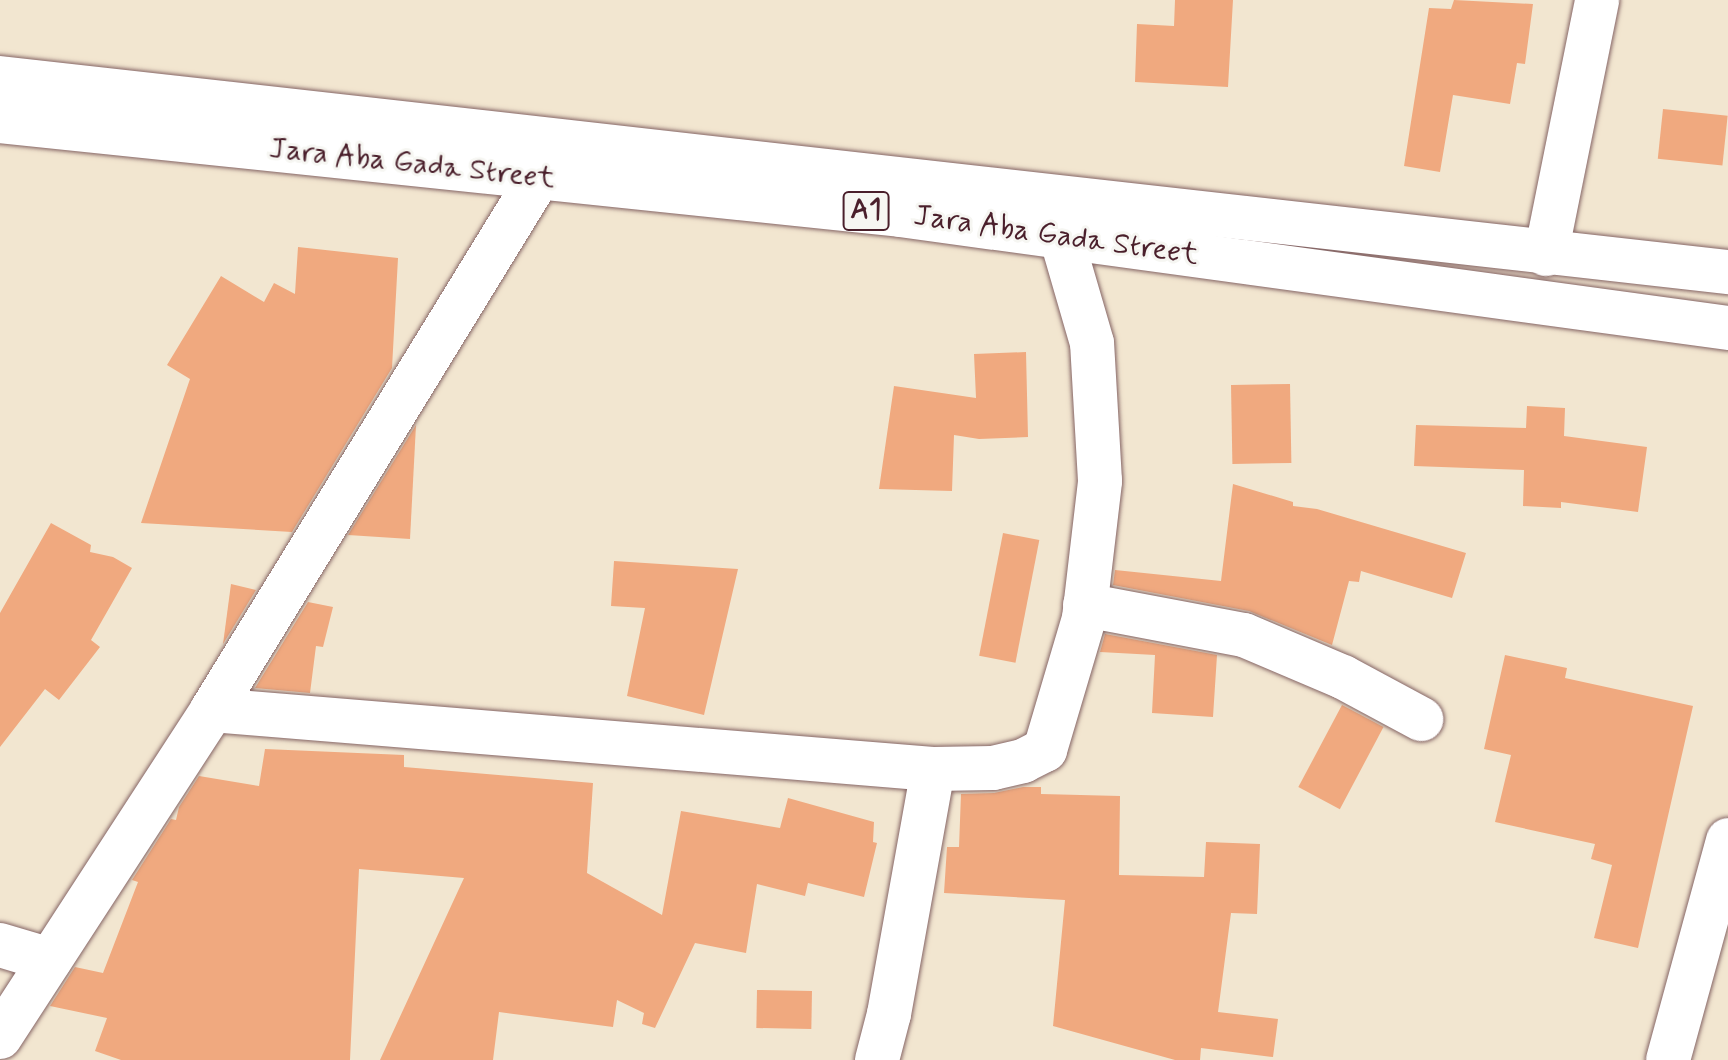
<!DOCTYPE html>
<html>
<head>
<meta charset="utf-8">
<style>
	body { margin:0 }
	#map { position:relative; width:1728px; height:1060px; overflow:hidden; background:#f2e6d0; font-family:Mynerve,sans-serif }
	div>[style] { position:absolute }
	.building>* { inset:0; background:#f0a97f; transform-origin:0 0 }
	.roads { filter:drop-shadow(0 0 2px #856565) drop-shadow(0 0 2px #856565) }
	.minor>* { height:44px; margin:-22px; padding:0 22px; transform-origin:22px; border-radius:22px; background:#fff }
	.primary>* { height:44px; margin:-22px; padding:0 22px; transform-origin:22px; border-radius:22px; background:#fff }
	span { translate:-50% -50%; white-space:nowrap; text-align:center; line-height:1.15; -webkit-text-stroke:6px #f6f6f2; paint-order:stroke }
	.shield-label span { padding:2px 6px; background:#f6f6f2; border:2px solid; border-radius:6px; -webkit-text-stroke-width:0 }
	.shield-label { font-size:28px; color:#4a1f2b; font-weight:700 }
	.street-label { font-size:30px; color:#4a1f2b }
</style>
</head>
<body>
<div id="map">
	<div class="building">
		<div style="clip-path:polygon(1175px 0,1233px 0,1228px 87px,1135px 82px,1137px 24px,1174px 26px)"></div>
		<div style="clip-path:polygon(1454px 0,1533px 4px,1525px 64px,1517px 63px,1510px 104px,1453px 95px,1440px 172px,1404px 166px,1429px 8px,1451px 9px)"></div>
		<div style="left:1663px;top:109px;width:65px;height:50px;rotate:6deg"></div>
		<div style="clip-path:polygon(298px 247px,398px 258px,392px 368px,292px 532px,141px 523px,190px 379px,167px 365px,221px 276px,264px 302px,274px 283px,295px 294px)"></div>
		<div style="clip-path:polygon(1026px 352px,1028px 437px,979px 439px,954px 435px,952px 491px,879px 489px,894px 386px,976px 398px,974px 354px)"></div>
		<div style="left:1290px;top:384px;width:79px;height:59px;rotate:89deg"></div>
		<div style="clip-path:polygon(1527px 406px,1565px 408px,1564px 436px,1647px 447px,1638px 512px,1561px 502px,1561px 508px,1523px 506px,1524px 470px,1414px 466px,1416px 425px,1526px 428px)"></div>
		<div style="clip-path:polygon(416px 425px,410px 539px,348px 535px)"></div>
		<div style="clip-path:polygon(1233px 484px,1293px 502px,1293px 506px,1317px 509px,1466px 553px,1452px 598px,1361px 571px,1359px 582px,1349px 581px,1332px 645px,1249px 611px,1113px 585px,1115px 570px,1221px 581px)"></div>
		<div style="clip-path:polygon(51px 523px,91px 545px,90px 552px,113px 557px,132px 568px,91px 640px,100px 647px,59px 700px,45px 689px,0 747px,0 613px)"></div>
		<div style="left:1003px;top:533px;width:37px;height:125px;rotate:11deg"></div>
		<div style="clip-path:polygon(614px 561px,738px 569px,704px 715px,627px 696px,645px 608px,611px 606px)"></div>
		<div style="clip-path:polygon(231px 584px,256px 590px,223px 644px)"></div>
		<div style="clip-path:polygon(308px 602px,333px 607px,323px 647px,316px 646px,310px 693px,255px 688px)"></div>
		<div style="clip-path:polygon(1105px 634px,1217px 655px,1213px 717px,1152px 713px,1155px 655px,1100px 652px)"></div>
		<div style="clip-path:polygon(1505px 655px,1567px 668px,1565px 678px,1693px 706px,1638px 948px,1594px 938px,1612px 865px,1591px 859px,1595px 844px,1495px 822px,1511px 755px,1484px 749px)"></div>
		<div style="left:1342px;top:705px;width:47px;height:93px;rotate:28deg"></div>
		<div style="clip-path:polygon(265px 749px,404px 755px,404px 767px,593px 783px,587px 873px,662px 915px,681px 811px,780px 828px,788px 798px,874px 822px,873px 842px,877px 843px,864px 897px,808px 883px,805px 896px,757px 884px,746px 953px,695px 943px,655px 1028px,642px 1024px,644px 1013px,617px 1000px,613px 1027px,499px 1012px,493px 1060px,380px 1060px,464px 878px,359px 869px,350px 1060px,121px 1060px,95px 1051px,107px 1018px,50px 1006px,75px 967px,103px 973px,138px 882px,132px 880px,171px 819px,176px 820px,179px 807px,199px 776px,259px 786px)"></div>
		<div style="clip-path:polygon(1023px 787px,1041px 787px,1041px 794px,1120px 796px,1119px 875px,1204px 877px,1206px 842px,1260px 844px,1257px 914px,1231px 913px,1218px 1012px,1278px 1019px,1273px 1057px,1201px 1048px,1200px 1060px,1175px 1060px,1053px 1026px,1065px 900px,944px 893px,947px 847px,959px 847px,961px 794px,994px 793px)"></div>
		<div style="left:757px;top:990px;width:55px;height:38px;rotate:1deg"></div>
	</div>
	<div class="roads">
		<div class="minor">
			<div style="left:1546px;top:254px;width:259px;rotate:-78.6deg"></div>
			<div style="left:1085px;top:605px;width:162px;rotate:10.7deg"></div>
			<div style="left:1244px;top:635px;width:108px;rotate:23deg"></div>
			<div style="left:1343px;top:677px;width:89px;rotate:28.3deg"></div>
			<div style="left:212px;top:710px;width:723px;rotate:4.68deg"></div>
			<div style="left:933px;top:769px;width:60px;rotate:-1deg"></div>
			<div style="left:993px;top:768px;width:31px;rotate:-13deg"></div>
			<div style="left:1023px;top:761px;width:25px;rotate:-27deg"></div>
			<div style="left:1045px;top:750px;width:138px;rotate:-73.5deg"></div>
			<div style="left:1084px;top:618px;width:138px;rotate:-83.3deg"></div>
			<div style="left:1100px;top:481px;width:138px;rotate:-93.3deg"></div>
			<div style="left:1092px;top:343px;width:111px;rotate:-106.2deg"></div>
			<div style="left:0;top:945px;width:52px;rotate:16.7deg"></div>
			<div style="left:0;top:1037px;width:390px;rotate:-57deg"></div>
			<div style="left:212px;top:710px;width:625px;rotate:-58.47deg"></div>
			<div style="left:877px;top:1060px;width:48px;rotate:-75.4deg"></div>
			<div style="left:889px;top:1014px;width:249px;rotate:-79.8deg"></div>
			<div style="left:1668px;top:1060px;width:228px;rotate:-74.7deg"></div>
		</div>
		<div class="primary">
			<div style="left:0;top:78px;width:1739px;rotate:6.41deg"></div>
			<div style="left:0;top:121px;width:905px;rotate:5.96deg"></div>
			<div style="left:900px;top:215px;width:836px;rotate:7.77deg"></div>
		</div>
	</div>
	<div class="shield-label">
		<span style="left:866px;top:211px">A1</span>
	</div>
	<div class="street-label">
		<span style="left:412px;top:164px;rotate:6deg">Jara Aba Gada Street</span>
		<span style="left:1056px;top:236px;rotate:8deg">Jara Aba Gada Street</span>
	</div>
</div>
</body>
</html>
